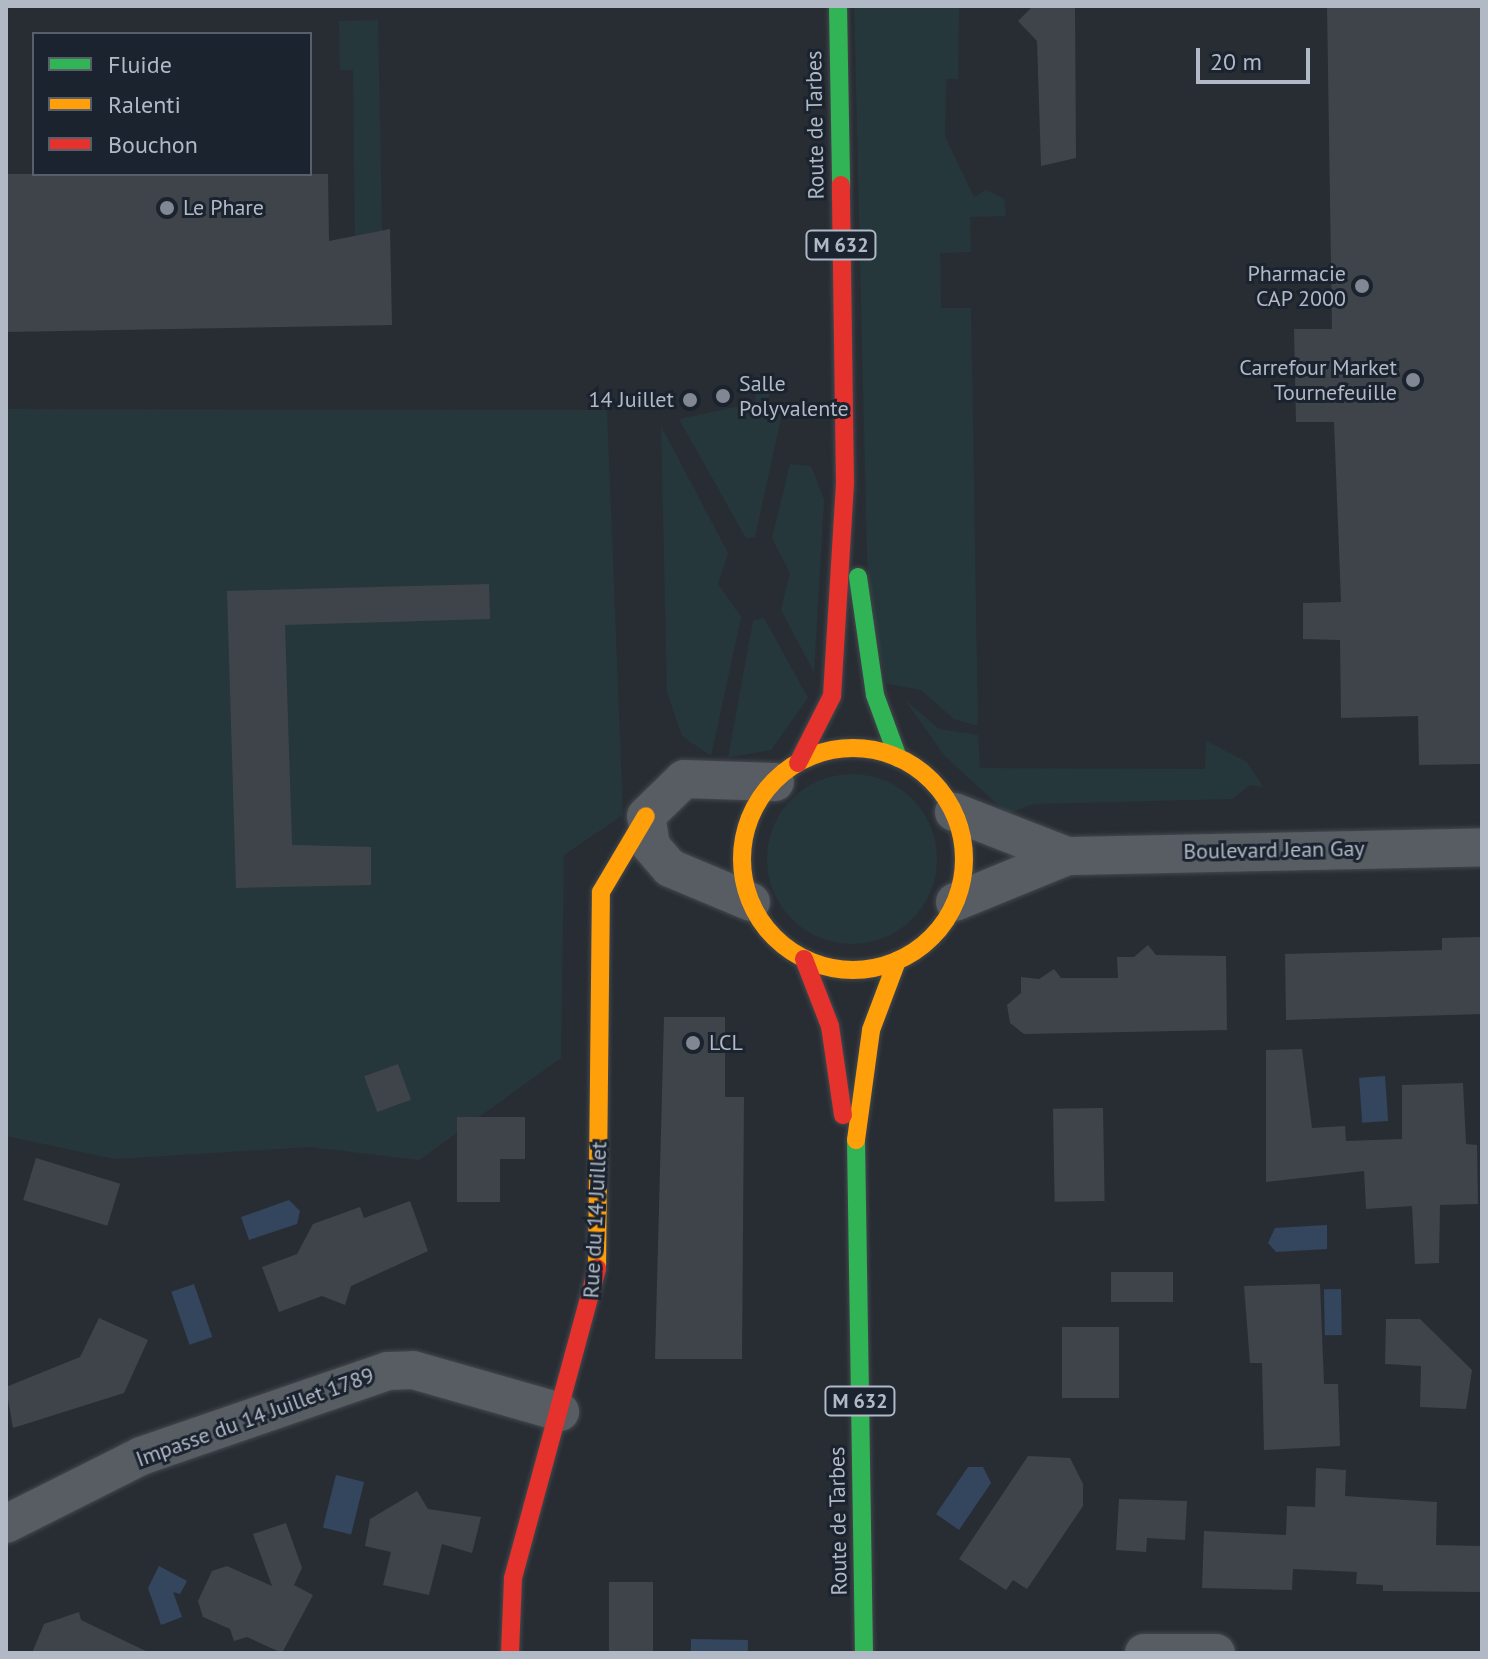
<!DOCTYPE html>
<html>
<head>
<meta charset="utf-8">
<style>
	body { margin:0 }
	#map { position:relative; width:1488px; height:1659px; overflow:hidden; background:#282d34; font-family:"PT Sans",sans-serif }
	div>[style] { position:absolute }
	.green>* { inset:0; background:#25373a }
	.round { border-radius:50% }
	.water>* { inset:0; background:#34455e; transform-origin:0 0 }
	.building>* { inset:0; background:#3f444b; transform-origin:0 0 }
	.roads { filter:drop-shadow(0 0 2px #44484d) drop-shadow(0 0 2px #44484d) }
	.street>* { height:38px; margin:-19px; padding:0 19px; transform-origin:19px; border-radius:19px; background:#585c63 }
	.fast>* { height:18px; margin:-9px; padding:0 9px; transform-origin:9px; border-radius:9px; background:#30b455 }
	.slow>* { height:18px; margin:-9px; padding:0 9px; transform-origin:9px; border-radius:9px; background:#ff9f0a }
	.slow>.ring { margin:-9px; padding:0; box-sizing:content-box; background:none; border:18px solid #ff9f0a; border-radius:50% }
	.jam>* { height:18px; margin:-9px; padding:0 9px; transform-origin:9px; border-radius:9px; background:#e5322d }
	.dots>* { width:22px; height:22px; translate:-50% -50%; box-sizing:border-box; border:4px solid #1b232f; border-radius:50% }
	span { translate:-50% -50%; white-space:nowrap; text-align:center; line-height:1.15; -webkit-text-stroke:6px #1b232f; paint-order:stroke }
	.shield-label span { padding:2px 6px; background:#1b232f; border:2px solid; border-radius:6px; -webkit-text-stroke-width:0 }
	.shield-label { font-size:20px; color:#b1b9c7; font-weight:700 }
	.street-label { font-size:22px; color:#b1b9c7 }
	.poi-label { font-size:22px; color:#b1b9c7 }
	.left { translate:0 -50%; text-align:left }
	.right { translate:-100% -50%; text-align:right }
	.frame { position:absolute; inset:0; border:8px solid #b1b9c7; pointer-events:none }
	.legend { position:absolute; left:32px; top:32px; width:280px; height:144px; box-sizing:border-box; background:#1b232f; border:2px solid #575f6c; margin:0; padding:10px 14px; list-style:none; font-size:24px; color:#b1b9c7 }
	.legend li { display:flex; align-items:center; gap:16px; height:40px }
	.legend b { width:40px; border:2px solid #575f6c }
	.scale { position:absolute; left:1196px; top:48px; width:114px; height:36px; box-sizing:border-box; border:4px solid #b1b9c7; border-top:0; padding-left:10px; font-size:24px; line-height:28px; white-space:nowrap; color:#b1b9c7; -webkit-text-stroke:6px #1b232f; paint-order:stroke }
</style>
</head>
<body>
<div id="map">
	<div class="green">
		<div style="clip-path:polygon(854px 6px,959px 6px,958px 79px,946px 79px,945px 137px,974px 197px,986px 190px,1004px 199px,1006px 216px,970px 217px,971px 252px,940px 253px,941px 308px,971px 308px,978px 726px,954px 719px,921px 690px,887px 684px,868px 593px)"></div>
		<div style="clip-path:polygon(378px 20px,382px 231px,355px 236px,353px 70px,340px 70px,339px 21px)"></div>
		<div style="clip-path:polygon(769px 381px,769px 403px,784px 404px,755px 537px,746px 538px,679px 419px,755px 403px,756px 382px)"></div>
		<div style="clip-path:polygon(6px 409px,607px 410px,623px 815px,564px 855px,561px 1058px,419px 1160px,310px 1147px,115px 1159px,6px 1136px)"></div>
		<div style="clip-path:polygon(661px 426px,728px 553px,718px 584px,741px 617px,711px 756px,682px 736px,667px 692px)"></div>
		<div style="clip-path:polygon(790px 464px,811px 466px,824px 500px,814px 672px,781px 610px,790px 573px,772px 538px)"></div>
		<div style="clip-path:polygon(764px 618px,808px 698px,771px 750px,728px 758px,753px 621px)"></div>
		<div style="clip-path:polygon(905px 700px,939px 729px,978px 735px,980px 768px,1205px 769px,1206px 741px,1247px 762px,1263px 787px,1250px 785px,1232px 799px,1033px 804px,1008px 814px,945px 756px)"></div>
		<div class="round" style="left:767px;top:774px;width:170px;height:170px"></div>
	</div>
	<div class="water">
		<div style="left:1385px;top:1076px;width:45px;height:26px;rotate:86deg"></div>
		<div style="clip-path:polygon(289px 1200px,300px 1211px,297px 1224px,249px 1240px,241px 1217px)"></div>
		<div style="clip-path:polygon(1327px 1225px,1327px 1249px,1276px 1252px,1268px 1243px,1275px 1228px)"></div>
		<div style="left:194px;top:1284px;width:56px;height:24px;rotate:71deg"></div>
		<div style="left:1341px;top:1289px;width:46px;height:17px;rotate:89deg"></div>
		<div style="clip-path:polygon(968px 1467px,983px 1467px,991px 1483px,959px 1530px,936px 1514px)"></div>
		<div style="left:336px;top:1475px;width:29px;height:54px;rotate:14deg"></div>
		<div style="clip-path:polygon(159px 1566px,187px 1581px,180px 1594px,173px 1592px,182px 1617px,161px 1625px,148px 1588px)"></div>
		<div style="left:691px;top:1639px;width:57px;height:14px;rotate:1deg"></div>
	</div>
	<div class="building">
		<div style="clip-path:polygon(1033px 6px,1075px 6px,1076px 158px,1041px 166px,1037px 41px,1018px 21px)"></div>
		<div style="clip-path:polygon(1327px 6px,1482px 6px,1482px 764px,1419px 765px,1418px 716px,1341px 718px,1340px 640px,1303px 639px,1303px 603px,1341px 602px,1334px 422px,1296px 422px,1294px 329px,1332px 329px)"></div>
		<div style="clip-path:polygon(6px 174px,328px 174px,329px 241px,390px 229px,392px 325px,6px 332px)"></div>
		<div style="clip-path:polygon(489px 584px,490px 619px,285px 625px,292px 845px,371px 847px,371px 885px,236px 888px,227px 591px)"></div>
		<div style="clip-path:polygon(1482px 937px,1482px 1014px,1286px 1020px,1285px 954px,1442px 950px,1442px 938px)"></div>
		<div style="clip-path:polygon(1148px 945px,1156px 955px,1226px 956px,1227px 1030px,1024px 1034px,1010px 1023px,1007px 1005px,1021px 993px,1021px 977px,1039px 979px,1054px 969px,1061px 978px,1118px 978px,1117px 957px,1134px 957px)"></div>
		<div style="clip-path:polygon(664px 1017px,725px 1017px,725px 1097px,744px 1097px,742px 1359px,655px 1359px)"></div>
		<div style="clip-path:polygon(1302px 1049px,1312px 1128px,1345px 1126px,1346px 1141px,1402px 1139px,1402px 1085px,1463px 1083px,1466px 1144px,1477px 1145px,1478px 1204px,1440px 1205px,1439px 1263px,1415px 1264px,1412px 1206px,1366px 1209px,1364px 1171px,1266px 1182px,1266px 1050px)"></div>
		<div style="left:398px;top:1064px;width:38px;height:36px;rotate:70deg"></div>
		<div style="left:1103px;top:1108px;width:93px;height:50px;rotate:89deg"></div>
		<div style="clip-path:polygon(457px 1117px,525px 1117px,525px 1159px,500px 1159px,500px 1202px,457px 1202px)"></div>
		<div style="left:36px;top:1158px;width:88px;height:44px;rotate:17deg"></div>
		<div style="clip-path:polygon(410px 1201px,428px 1251px,351px 1286px,345px 1305px,322px 1296px,279px 1312px,262px 1267px,297px 1254px,313px 1224px,360px 1207px,364px 1218px)"></div>
		<div style="left:1173px;top:1272px;width:30px;height:62px;rotate:90deg"></div>
		<div style="clip-path:polygon(1320px 1284px,1324px 1384px,1338px 1384px,1340px 1446px,1264px 1450px,1262px 1363px,1250px 1363px,1244px 1286px)"></div>
		<div style="clip-path:polygon(99px 1318px,148px 1340px,124px 1393px,13px 1428px,6px 1387px,80px 1357px)"></div>
		<div style="clip-path:polygon(1386px 1319px,1420px 1319px,1472px 1370px,1466px 1409px,1420px 1407px,1421px 1366px,1385px 1364px)"></div>
		<div style="left:1062px;top:1327px;width:57px;height:71px"></div>
		<div style="clip-path:polygon(1028px 1456px,1070px 1458px,1083px 1484px,1083px 1506px,1027px 1589px,1013px 1580px,1006px 1590px,959px 1559px)"></div>
		<div style="clip-path:polygon(1316px 1468px,1346px 1470px,1345px 1496px,1437px 1502px,1436px 1545px,1482px 1546px,1482px 1592px,1383px 1591px,1383px 1585px,1356px 1584px,1357px 1572px,1293px 1569px,1292px 1590px,1202px 1588px,1204px 1531px,1286px 1535px,1287px 1506px,1315px 1507px)"></div>
		<div style="clip-path:polygon(417px 1491px,428px 1509px,481px 1517px,472px 1553px,442px 1544px,429px 1595px,383px 1585px,391px 1552px,365px 1546px,370px 1519px)"></div>
		<div style="clip-path:polygon(1119px 1499px,1187px 1501px,1185px 1540px,1147px 1538px,1146px 1552px,1116px 1550px)"></div>
		<div style="clip-path:polygon(286px 1523px,302px 1568px,294px 1585px,313px 1595px,282px 1653px,247px 1637px,234px 1641px,230px 1629px,203px 1617px,198px 1601px,212px 1571px,227px 1566px,272px 1586px,253px 1534px)"></div>
		<div style="left:609px;top:1582px;width:44px;height:71px"></div>
		<div style="clip-path:polygon(79px 1612px,81px 1620px,150px 1653px,32px 1653px,44px 1624px)"></div>
	</div>
	<div class="roads">
		<div class="street">
			<div style="left:954px;top:812px;width:121px;rotate:21.3deg"></div>
			<div style="left:751px;top:902px;width:88px;rotate:-157.2deg"></div>
			<div style="left:670px;top:868px;width:29px;rotate:-131deg"></div>
			<div style="left:651px;top:846px;width:30px;rotate:-99deg"></div>
			<div style="left:646px;top:816px;width:53px;rotate:-44.2deg"></div>
			<div style="left:684px;top:779px;width:91px;rotate:1.9deg"></div>
			<div style="left:955px;top:902px;width:121px;rotate:-22.3deg"></div>
			<div style="left:1067px;top:856px;width:415px;rotate:-1.2deg"></div>
			<div style="left:6px;top:1524px;width:151px;rotate:-26.7deg"></div>
			<div style="left:141px;top:1456px;width:261px;rotate:-19deg"></div>
			<div style="left:388px;top:1371px;width:25px;rotate:-2deg"></div>
			<div style="left:413px;top:1370px;width:153px;rotate:15.9deg"></div>
			<div style="left:1144px;top:1653px;width:72px"></div>
		</div>
		<div class="fast">
			<div style="left:838px;top:6px;width:179px;rotate:89deg"></div>
			<div style="left:858px;top:577px;width:119px;rotate:81.8deg"></div>
			<div style="left:875px;top:695px;width:67px;rotate:69.9deg"></div>
			<div style="left:856px;top:1140px;width:513px;rotate:89.11deg"></div>
		</div>
		<div class="slow">
			<div class="ring" style="left:742px;top:748px;width:204px;height:204px"></div>
			<div style="left:856px;top:1140px;width:111px;rotate:-82.2deg"></div>
			<div style="left:871px;top:1030px;width:74px;rotate:-69.4deg"></div>
			<div style="left:597px;top:1268px;width:376px;rotate:-89.4deg"></div>
			<div style="left:601px;top:892px;width:88px;rotate:-59.4deg"></div>
		</div>
		<div class="jam">
			<div style="left:798px;top:763px;width:75px;rotate:-63.1deg"></div>
			<div style="left:832px;top:696px;width:212px;rotate:-86.5deg"></div>
			<div style="left:845px;top:484px;width:299px;rotate:-90.8deg"></div>
			<div style="left:804px;top:959px;width:72px;rotate:68.8deg"></div>
			<div style="left:830px;top:1026px;width:90px;rotate:81.7deg"></div>
			<div style="left:510px;top:1653px;width:75px;rotate:-87.7deg"></div>
			<div style="left:513px;top:1578px;width:321px;rotate:-74.8deg"></div>
		</div>
	</div>
	<div class="dots">
		<div style="left:167px;top:208px;background:#818894"></div>
		<div style="left:1362px;top:286px;background:#818894"></div>
		<div style="left:1413px;top:380px;background:#818894"></div>
		<div style="left:723px;top:396px;background:#818894"></div>
		<div style="left:690px;top:400px;background:#818894"></div>
		<div style="left:693px;top:1043px;background:#818894"></div>
	</div>
	<div class="shield-label">
		<span style="left:841px;top:245px">M 632</span>
		<span style="left:860px;top:1401px">M 632</span>
	</div>
	<div class="street-label">
		<span style="left:815px;top:125px;rotate:-91deg">Route de Tarbes</span>
		<span style="left:1274px;top:850px;rotate:-1deg">Boulevard Jean Gay</span>
		<span style="left:595px;top:1220px;rotate:-87deg">Rue du 14 Juillet</span>
		<span style="left:255px;top:1417px;rotate:-20deg">Impasse du 14 Juillet 1789</span>
		<span style="left:838px;top:1521px;rotate:-91deg">Route de Tarbes</span>
	</div>
	<div class="poi-label">
		<span class="left" style="left:183px;top:208px">Le Phare</span>
		<span class="right" style="left:1346px;top:286px">Pharmacie<br>CAP 2000</span>
		<span class="right" style="left:1397px;top:380px">Carrefour Market<br>Tournefeuille</span>
		<span class="left" style="left:739px;top:396px">Salle<br>Polyvalente</span>
		<span class="right" style="left:674px;top:400px">14 Juillet</span>
		<span class="left" style="left:709px;top:1043px">LCL</span>
	</div>
	<div class="frame"></div>
	<ul class="legend">
	<li><b style="height:10px;background:#30b455"></b>Fluide</li>
	<li><b style="height:10px;background:#ff9f0a"></b>Ralenti</li>
	<li><b style="height:10px;background:#e5322d"></b>Bouchon</li>
	</ul>
	<div class="scale">20 m</div>
</div>
</body>
</html>
